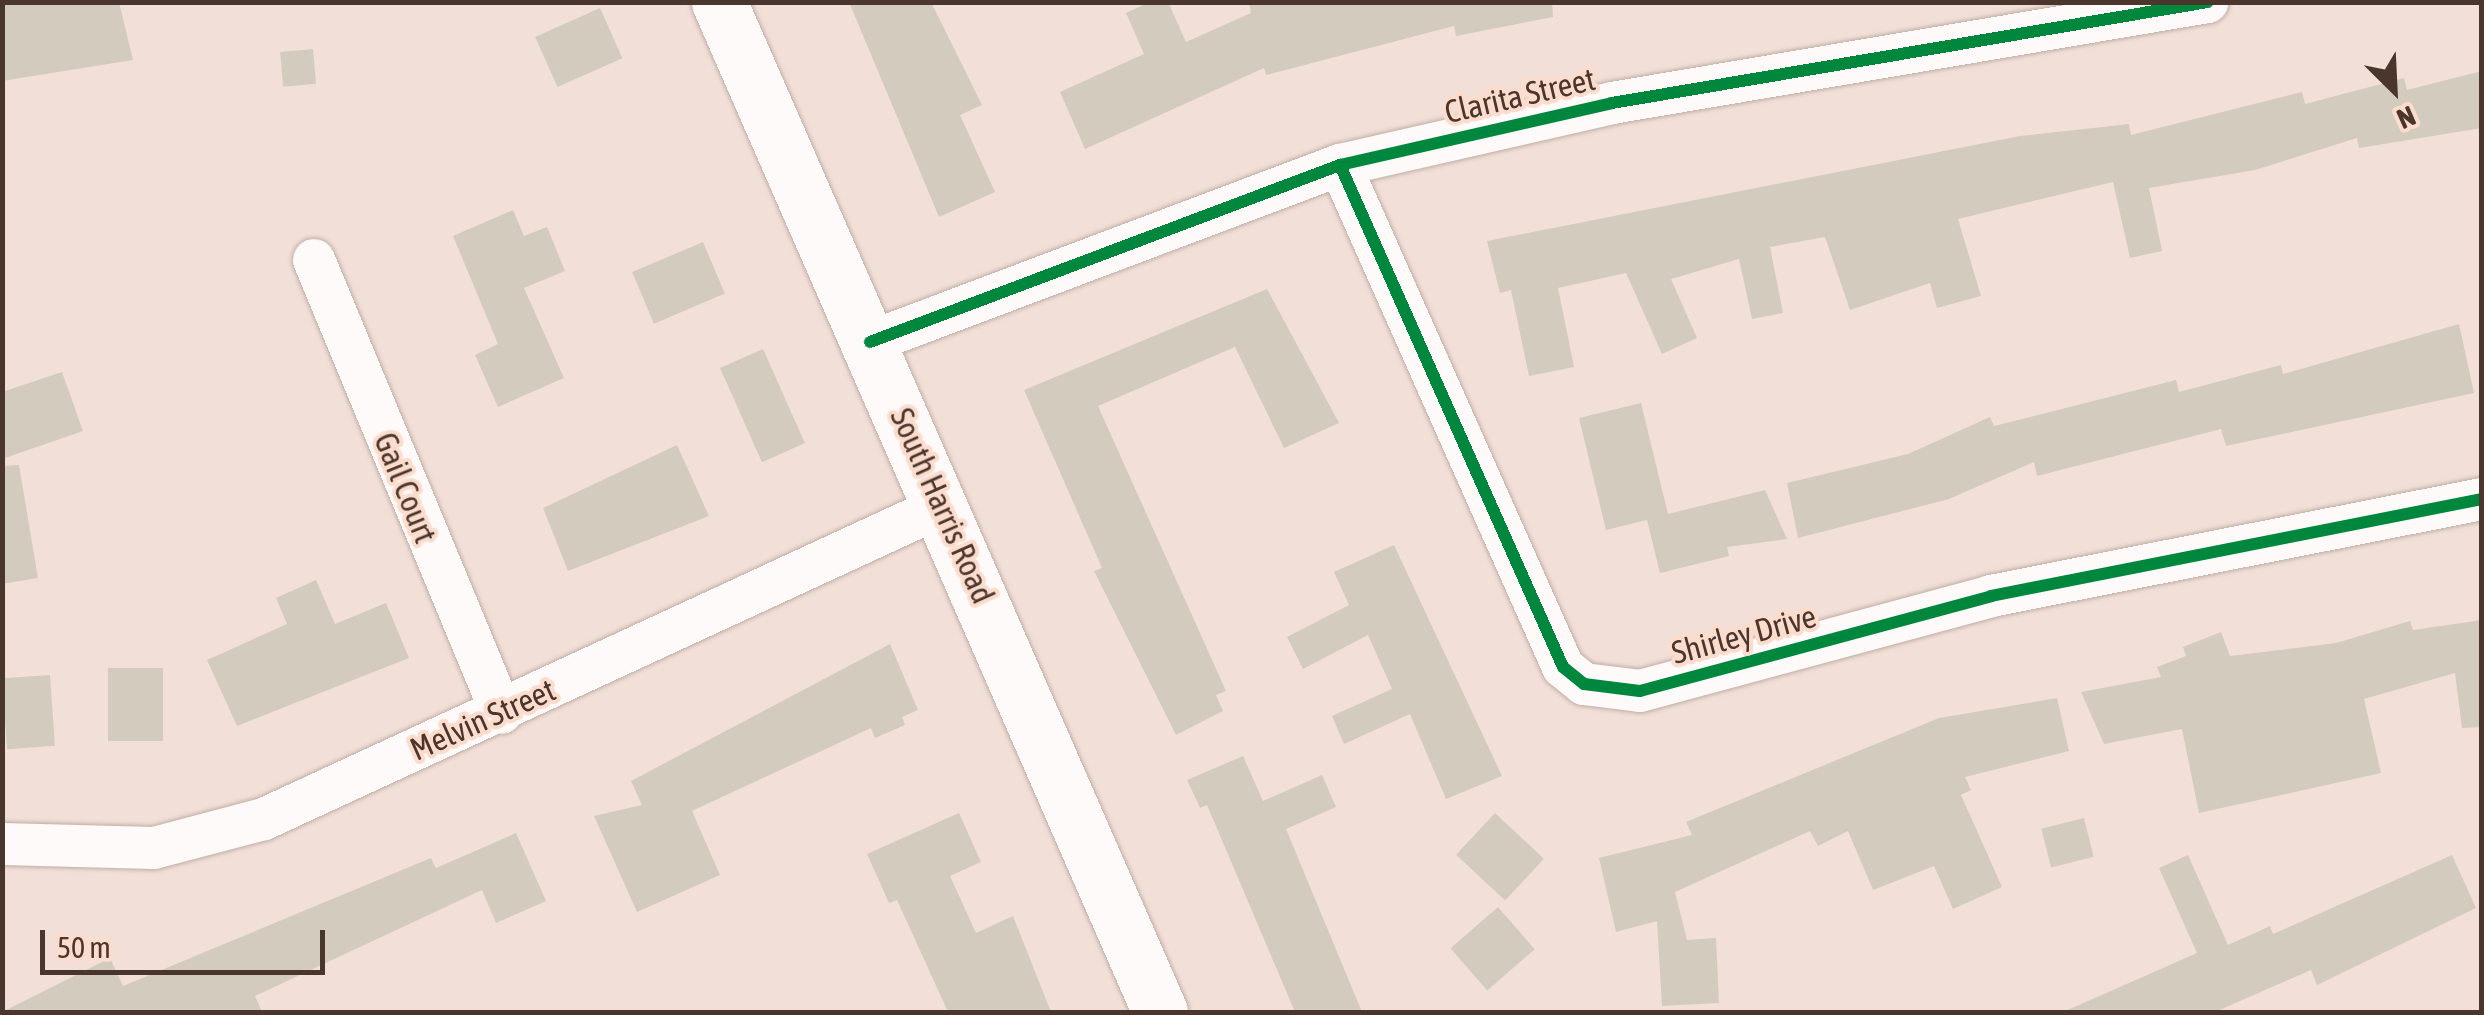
<!DOCTYPE html>
<html>
<head>
<meta charset="utf-8">
<style>
	body { margin:0 }
	#map { position:relative; width:2484px; height:1015px; overflow:hidden; background:#f2e0d8; font-family:"Asap Condensed",sans-serif }
	div>[style] { position:absolute }
	.building>* { inset:0; background:#d3cbbe; transform-origin:0 0 }
	.roads { filter:drop-shadow(0 0 2px #c0aea6) drop-shadow(0 0 2px #c0aea6) }
	.minor>* { height:42px; margin:-21px; padding:0 21px; transform-origin:21px; border-radius:21px; background:#fdfaf9 }
	.secondary>* { height:55px; margin:-27.5px; padding:0 27.5px; transform-origin:27.5px; border-radius:27.5px; background:#fdfaf9 }
	.cycleway>* { height:12px; margin:-6px; padding:0 6px; transform-origin:6px; border-radius:6px; background:#00873e }
	span { translate:-50% -50%; white-space:nowrap; text-align:center; line-height:1.15; -webkit-text-stroke:8px #fcddcd; paint-order:stroke }
	.street-label { font-size:32px; color:#4a362c }
	.frame { position:absolute; inset:0; border:5px solid #4a362c; pointer-events:none }
	.north { position:absolute; left:2344px; top:40px; width:100px; height:100px; -webkit-text-stroke:8px #fcddcd; paint-order:stroke; rotate:156deg; font-size:28px; font-weight:700; line-height:40px; text-align:center; color:#4a362c }
	.north::after { content:''; display:block; margin:auto; width:35px; height:45px; background:#4a362c; clip-path:polygon(50% 0,100% 100%,50% 72%,0 100%) }
	.scale { position:absolute; left:40px; top:930px; width:285px; height:45px; box-sizing:border-box; border:5px solid #4a362c; border-top:0; padding-left:12px; font-size:30px; line-height:35px; white-space:nowrap; color:#4a362c; -webkit-text-stroke:8px #fcddcd; paint-order:stroke }
</style>
</head>
<body>
<div id="map">
	<div class="building">
		<div style="clip-path:polygon(2px 2px,119px 2px,133px 60px,2px 81px)"></div>
		<div style="clip-path:polygon(849px 2px,931px 2px,982px 105px,960px 115px,995px 192px,939px 217px)"></div>
		<div style="clip-path:polygon(1150px 2px,1168px 2px,1186px 42px,1251px 13px,1249px 2px,1552px 2px,1553px 17px,1456px 36px,1454px 26px,1266px 75px,1264px 68px,1085px 149px,1060px 92px,1144px 54px,1126px 13px)"></div>
		<div style="left:600px;top:8px;width:55px;height:71px;rotate:66deg"></div>
		<div style="left:313px;top:49px;width:35px;height:33px;rotate:85deg"></div>
		<div style="clip-path:polygon(2482px 71px,2482px 128px,2359px 148px,2357px 138px,2255px 170px,2149px 188px,2162px 251px,2130px 258px,2113px 182px,1958px 219px,1981px 296px,1937px 308px,1930px 283px,1850px 310px,1825px 237px,1770px 247px,1783px 313px,1752px 319px,1739px 259px,1671px 279px,1697px 338px,1662px 354px,1626px 273px,1558px 288px,1574px 367px,1529px 376px,1511px 290px,1500px 293px,1487px 241px,2020px 136px,2129px 124px,2131px 135px,2302px 92px,2305px 104px,2404px 78px,2407px 90px)"></div>
		<div style="clip-path:polygon(513px 210px,524px 236px,547px 227px,565px 271px,524px 288px,564px 378px,498px 407px,475px 355px,498px 344px,453px 236px)"></div>
		<div style="left:703px;top:242px;width:56px;height:77px;rotate:67deg"></div>
		<div style="clip-path:polygon(1267px 289px,1339px 423px,1284px 448px,1235px 347px,1098px 406px,1226px 691px,1216px 695px,1223px 711px,1176px 735px,1094px 571px,1102px 568px,1024px 390px)"></div>
		<div style="clip-path:polygon(2459px 324px,2474px 393px,2226px 446px,2221px 429px,2037px 476px,2034px 462px,1949px 499px,1798px 538px,1787px 483px,1908px 454px,1990px 417px,1994px 426px,2176px 380px,2179px 392px,2281px 365px,2283px 374px)"></div>
		<div style="left:763px;top:349px;width:103px;height:47px;rotate:66deg"></div>
		<div style="clip-path:polygon(62px 372px,83px 431px,2px 459px,2px 392px)"></div>
		<div style="clip-path:polygon(1641px 403px,1668px 514px,1765px 490px,1787px 539px,1727px 547px,1729px 556px,1660px 573px,1647px 520px,1606px 530px,1579px 418px)"></div>
		<div style="clip-path:polygon(677px 445px,709px 516px,568px 571px,543px 508px)"></div>
		<div style="clip-path:polygon(19px 465px,38px 578px,2px 584px,2px 466px)"></div>
		<div style="clip-path:polygon(1394px 545px,1502px 776px,1446px 799px,1410px 714px,1344px 744px,1332px 716px,1392px 689px,1368px 635px,1303px 669px,1287px 637px,1349px 605px,1334px 572px)"></div>
		<div style="clip-path:polygon(316px 580px,335px 624px,386px 603px,409px 658px,237px 726px,207px 660px,287px 624px,276px 598px)"></div>
		<div style="clip-path:polygon(2482px 620px,2482px 727px,2462px 728px,2455px 673px,2364px 699px,2381px 773px,2199px 813px,2182px 729px,2104px 744px,2081px 692px,2161px 677px,2157px 667px,2186px 656px,2183px 647px,2221px 632px,2230px 656px,2336px 643px,2410px 621px,2413px 630px)"></div>
		<div style="clip-path:polygon(890px 644px,918px 710px,902px 717px,905px 725px,875px 738px,871px 728px,692px 811px,720px 875px,637px 912px,594px 816px,642px 805px,631px 781px)"></div>
		<div style="left:108px;top:668px;width:55px;height:73px"></div>
		<div style="left:50px;top:675px;width:71px;height:48px;rotate:86deg"></div>
		<div style="clip-path:polygon(2057px 698px,2069px 751px,1965px 777px,1971px 790px,1961px 795px,2002px 887px,1953px 909px,1934px 866px,1873px 890px,1848px 831px,1818px 846px,1810px 831px,1675px 892px,1687px 940px,1716px 938px,1719px 1003px,1662px 1006px,1657px 921px,1616px 932px,1599px 858px,1692px 835px,1686px 822px,1939px 718px)"></div>
		<div style="clip-path:polygon(1243px 756px,1263px 801px,1322px 775px,1336px 807px,1286px 829px,1362px 1012px,1295px 1012px,1207px 805px,1200px 808px,1187px 780px)"></div>
		<div style="clip-path:polygon(959px 813px,981px 862px,950px 876px,976px 933px,1013px 916px,1051px 1012px,948px 1012px,897px 900px,889px 903px,867px 854px)"></div>
		<div style="left:1495px;top:813px;width:67px;height:57px;rotate:43deg"></div>
		<div style="left:2084px;top:818px;width:40px;height:44px;rotate:76deg"></div>
		<div style="clip-path:polygon(516px 833px,546px 901px,496px 923px,482px 890px,255px 996px,262px 1012px,2px 1012px,110px 958px,123px 986px,431px 858px,436px 868px)"></div>
		<div style="clip-path:polygon(2188px 855px,2228px 945px,2270px 926px,2273px 934px,2452px 855px,2476px 908px,2317px 985px,2311px 970px,2215px 1012px,2063px 1012px,2197px 953px,2159px 868px)"></div>
		<div style="left:1498px;top:907px;width:56px;height:63px;rotate:49deg"></div>
	</div>
	<div class="roads">
		<div class="minor">
			<div style="left:1340px;top:165px;width:549px;rotate:66.05deg"></div>
			<div style="left:1563px;top:667px;width:27px;rotate:39deg"></div>
			<div style="left:1584px;top:684px;width:56px;rotate:7.1deg"></div>
			<div style="left:1640px;top:691px;width:364px;rotate:-15.1deg"></div>
			<div style="left:1991px;top:596px;width:500px;rotate:-11.18deg"></div>
			<div style="left:314px;top:260px;width:490px;rotate:67.5deg"></div>
			<div style="left:870px;top:342px;width:502px;rotate:-20.64deg"></div>
			<div style="left:1340px;top:165px;width:279px;rotate:-12.8deg"></div>
			<div style="left:1612px;top:103px;width:604px;rotate:-9.62deg"></div>
			<div style="left:2px;top:844px;width:152px;rotate:1.5deg"></div>
			<div style="left:154px;top:848px;width:114px;rotate:-14.8deg"></div>
			<div style="left:264px;top:819px;width:747px;rotate:-24.78deg"></div>
		</div>
		<div class="secondary">
			<div style="left:719px;top:2px;width:1102px;rotate:66.41deg"></div>
		</div>
	</div>
	<div class="cycleway">
		<div style="left:1340px;top:165px;width:549px;rotate:66.05deg"></div>
		<div style="left:1563px;top:667px;width:27px;rotate:39deg"></div>
		<div style="left:1584px;top:684px;width:56px;rotate:7.1deg"></div>
		<div style="left:1640px;top:691px;width:364px;rotate:-15.1deg"></div>
		<div style="left:1991px;top:596px;width:500px;rotate:-11.18deg"></div>
		<div style="left:870px;top:342px;width:502px;rotate:-20.64deg"></div>
		<div style="left:1340px;top:165px;width:279px;rotate:-12.8deg"></div>
		<div style="left:1612px;top:103px;width:604px;rotate:-9.62deg"></div>
	</div>
	<div class="street-label">
		<span style="left:1520px;top:96px;rotate:-13deg">Clarita Street</span>
		<span style="left:405px;top:488px;rotate:68deg">Gail Court</span>
		<span style="left:942px;top:506px;rotate:66deg">South Harris Road</span>
		<span style="left:1744px;top:635px;rotate:-15deg">Shirley Drive</span>
		<span style="left:483px;top:720px;rotate:-24deg">Melvin Street</span>
	</div>
	<div class="frame"></div>
	<div class="north">N</div>
	<div class="scale">50 m</div>
</div>
</body>
</html>
